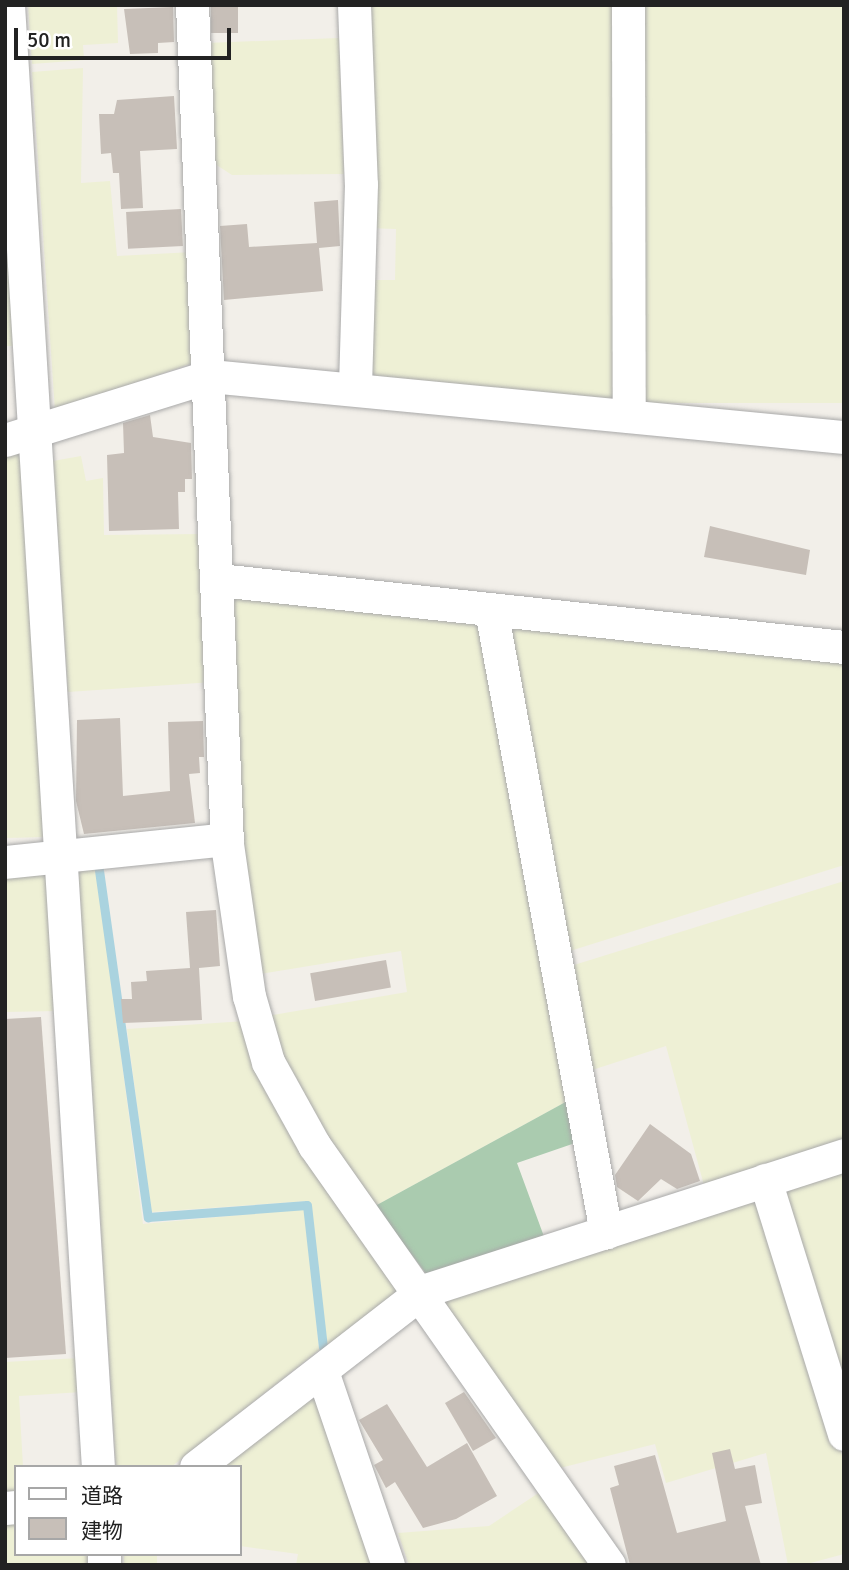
<!DOCTYPE html>
<html>
<head>
<meta charset="utf-8">
<style>
	body { margin:0 }
	#map { position:relative; width:849px; height:1570px; overflow:hidden; background:#f2efe9; font-family:Signika,"Noto Sans JP",sans-serif }
	div>[style] { position:absolute }
	.farmland>* { inset:0; background:#eef0d5; transform-origin:0 0 }
	.cemetery>* { inset:0; background:#aacbaf }
	.stream>* { height:9px; margin:-4.5px; padding:0 4.5px; transform-origin:4.5px; border-radius:4.5px; background:#aad3df }
	.building>* { inset:0; background:#c7bfb8; transform-origin:0 0 }
	.roads { filter:drop-shadow(0 0 2px #a9a9a9) drop-shadow(0 0 2px #a9a9a9) }
	.minor>* { height:33px; margin:-16.5px; padding:0 16.5px; transform-origin:16.5px; border-radius:16.5px; background:#fff }
	span { translate:-50% -50%; white-space:nowrap; text-align:center; line-height:1.15; -webkit-text-stroke:7px #fff; paint-order:stroke }
	.frame { position:absolute; inset:0; border:7px solid #222; pointer-events:none }
	.legend { position:absolute; left:14px; top:1465px; width:228px; height:91px; box-sizing:border-box; background:#fff; border:2px solid #a7a7a7; margin:0; padding:9px 12px; list-style:none; font-size:21px; color:#222 }
	.legend li { display:flex; align-items:center; gap:14px; height:35px }
	.legend b { width:35px; border:2px solid #a7a7a7 }
	.scale { position:absolute; left:14px; top:28px; width:217px; height:32px; box-sizing:border-box; border:4px solid #222; border-top:0; padding-left:9px; font-size:21px; line-height:24px; white-space:nowrap; color:#222; -webkit-text-stroke:5px #fff; paint-order:stroke }
</style>
</head>
<body>
<div id="map">
	<div class="farmland">
		<div style="clip-path:polygon(28px 5px,117px 5px,118px 43px,83px 45px,84px 60px,32px 64px)"></div>
		<div style="clip-path:polygon(361px 5px,623px 5px,616px 399px,375px 376px,365px 364px,366px 280px,395px 280px,396px 229px,367px 228px)"></div>
		<div style="left:636px;top:5px;width:208px;height:398px"></div>
		<div style="clip-path:polygon(339px 38px,344px 174px,232px 175px,212px 162px,206px 43px)"></div>
		<div style="clip-path:polygon(83px 68px,81px 183px,110px 181px,117px 256px,193px 252px,198px 361px,55px 411px,32px 72px)"></div>
		<div style="clip-path:polygon(5px 138px,18px 346px,5px 346px)"></div>
		<div style="clip-path:polygon(22px 446px,47px 837px,5px 838px,5px 448px)"></div>
		<div style="clip-path:polygon(81px 456px,86px 481px,103px 478px,104px 535px,203px 534px,213px 682px,68px 692px,53px 461px)"></div>
		<div style="clip-path:polygon(237px 591px,481px 614px,571px 1099px,375px 1206px,282px 1068px,267px 1016px,407px 992px,401px 951px,260px 974px,239px 842px,230px 598px)"></div>
		<div style="clip-path:polygon(509px 627px,844px 653px,844px 865px,570px 951px)"></div>
		<div style="clip-path:polygon(96px 863px,143px 1224px,305px 1209px,319px 1350px,171px 1467px,116px 1467px,78px 865px)"></div>
		<div style="clip-path:polygon(5px 871px,47px 874px,57px 1011px,5px 1012px)"></div>
		<div style="clip-path:polygon(844px 881px,844px 1144px,705px 1189px,666px 1046px,583px 1073px,567px 977px,574px 965px)"></div>
		<div style="clip-path:polygon(245px 1021px,400px 1292px,325px 1347px,309px 1201px,151px 1212px,127px 1029px)"></div>
		<div style="clip-path:polygon(844px 1163px,844px 1410px,781px 1183px)"></div>
		<div style="clip-path:polygon(753px 1194px,766px 1201px,844px 1462px,844px 1554px,803px 1565px,788px 1565px,766px 1453px,666px 1483px,655px 1444px,560px 1468px,443px 1301px)"></div>
		<div style="clip-path:polygon(80px 1358px,82px 1392px,19px 1396px,23px 1467px,16px 1467px,16px 1492px,5px 1493px,5px 1362px)"></div>
		<div style="clip-path:polygon(310px 1394px,320px 1400px,379px 1565px,296px 1565px,298px 1554px,240px 1546px,240px 1467px,214px 1467px)"></div>
		<div style="clip-path:polygon(543px 1490px,592px 1565px,409px 1565px,398px 1533px,489px 1526px)"></div>
		<div style="clip-path:polygon(5px 1518px,16px 1518px,16px 1554px,94px 1554px,95px 1565px,5px 1565px)"></div>
		<div style="left:124px;top:1554px;width:33px;height:11px"></div>
	</div>
	<div class="cemetery">
		<div style="clip-path:polygon(571px 1099px,578px 1142px,517px 1163px,546px 1242px,427px 1275px,375px 1206px)"></div>
	</div>
	<div class="stream">
		<div style="left:98px;top:863px;width:358px;rotate:82deg"></div>
		<div style="left:148px;top:1217px;width:159px;rotate:-4.3deg"></div>
		<div style="left:307px;top:1205px;width:143px;rotate:83.6deg"></div>
	</div>
	<div class="building">
		<div style="left:211px;top:5px;width:27px;height:28px"></div>
		<div style="clip-path:polygon(173px 7px,174px 42px,158px 43px,158px 53px,130px 54px,124px 9px)"></div>
		<div style="clip-path:polygon(174px 96px,177px 149px,140px 151px,143px 208px,121px 209px,119px 173px,113px 173px,111px 153px,101px 154px,99px 114px,114px 114px,117px 100px)"></div>
		<div style="clip-path:polygon(338px 200px,340px 246px,319px 248px,323px 291px,224px 300px,220px 226px,247px 224px,249px 247px,317px 243px,314px 202px)"></div>
		<div style="left:181px;top:209px;width:37px;height:55px;rotate:87deg"></div>
		<div style="clip-path:polygon(150px 415px,153px 437px,191px 443px,192px 479px,185px 479px,185px 492px,178px 492px,179px 529px,109px 531px,107px 455px,124px 453px,123px 423px)"></div>
		<div style="clip-path:polygon(710px 526px,810px 550px,806px 575px,704px 557px)"></div>
		<div style="clip-path:polygon(120px 718px,123px 796px,170px 791px,168px 722px,203px 721px,204px 757px,199px 757px,200px 773px,189px 774px,195px 823px,84px 834px,76px 801px,77px 720px)"></div>
		<div style="clip-path:polygon(216px 910px,220px 966px,199px 968px,202px 1020px,123px 1023px,121px 999px,132px 999px,131px 982px,147px 981px,146px 971px,190px 968px,186px 912px)"></div>
		<div style="left:386px;top:960px;width:28px;height:77px;rotate:80deg"></div>
		<div style="clip-path:polygon(41px 1017px,66px 1354px,5px 1358px,5px 1019px)"></div>
		<div style="clip-path:polygon(650px 1124px,691px 1154px,700px 1181px,677px 1189px,661px 1179px,638px 1201px,617px 1187px,615px 1175px)"></div>
		<div style="clip-path:polygon(464px 1392px,496px 1438px,473px 1451px,445px 1403px)"></div>
		<div style="clip-path:polygon(387px 1404px,427px 1467px,467px 1443px,497px 1496px,456px 1519px,423px 1528px,395px 1482px,386px 1488px,374px 1465px,383px 1460px,359px 1420px)"></div>
		<div style="clip-path:polygon(730px 1449px,735px 1469px,755px 1465px,762px 1503px,745px 1506px,761px 1565px,630px 1565px,610px 1488px,619px 1485px,614px 1466px,655px 1455px,677px 1533px,726px 1521px,712px 1453px)"></div>
	</div>
	<div class="roads">
		<div class="minor">
			<div style="left:8px;top:5px;width:1465px;rotate:86.48deg"></div>
			<div style="left:192px;top:5px;width:840px;rotate:87.61deg"></div>
			<div style="left:227px;top:844px;width:154px;rotate:81.8deg"></div>
			<div style="left:249px;top:996px;width:69px;rotate:73.9deg"></div>
			<div style="left:268px;top:1062px;width:95px;rotate:61deg"></div>
			<div style="left:314px;top:1145px;width:513px;rotate:54.92deg"></div>
			<div style="left:354px;top:5px;width:179px;rotate:87.8deg"></div>
			<div style="left:361px;top:184px;width:204px;rotate:91.7deg"></div>
			<div style="left:628px;top:5px;width:411px;rotate:89.9deg"></div>
			<div style="left:5px;top:440px;width:215px;rotate:-17.3deg"></div>
			<div style="left:210px;top:376px;width:637px;rotate:5.5deg"></div>
			<div style="left:219px;top:580px;width:629px;rotate:6.12deg"></div>
			<div style="left:491px;top:610px;width:633px;rotate:79.53deg"></div>
			<div style="left:5px;top:862px;width:223px;rotate:-5.9deg"></div>
			<div style="left:765px;top:1180px;width:266px;rotate:72.7deg"></div>
			<div style="left:323px;top:1374px;width:202px;rotate:71.2deg"></div>
			<div style="left:196px;top:1467px;width:287px;rotate:-37.8deg"></div>
			<div style="left:423px;top:1291px;width:442px;rotate:-17.9deg"></div>
			<div style="left:5px;top:1508px;width:11px;rotate:-5deg"></div>
			<div style="left:104px;top:1554px;width:11px;rotate:90deg"></div>
		</div>
	</div>
	<div class="frame"></div>
	<ul class="legend">
	<li><b style="height:9px;background:#fff"></b>道路</li>
	<li><b style="height:19px;background:#c7bfb8"></b>建物</li>
	</ul>
	<div class="scale">50 m</div>
</div>
</body>
</html>
